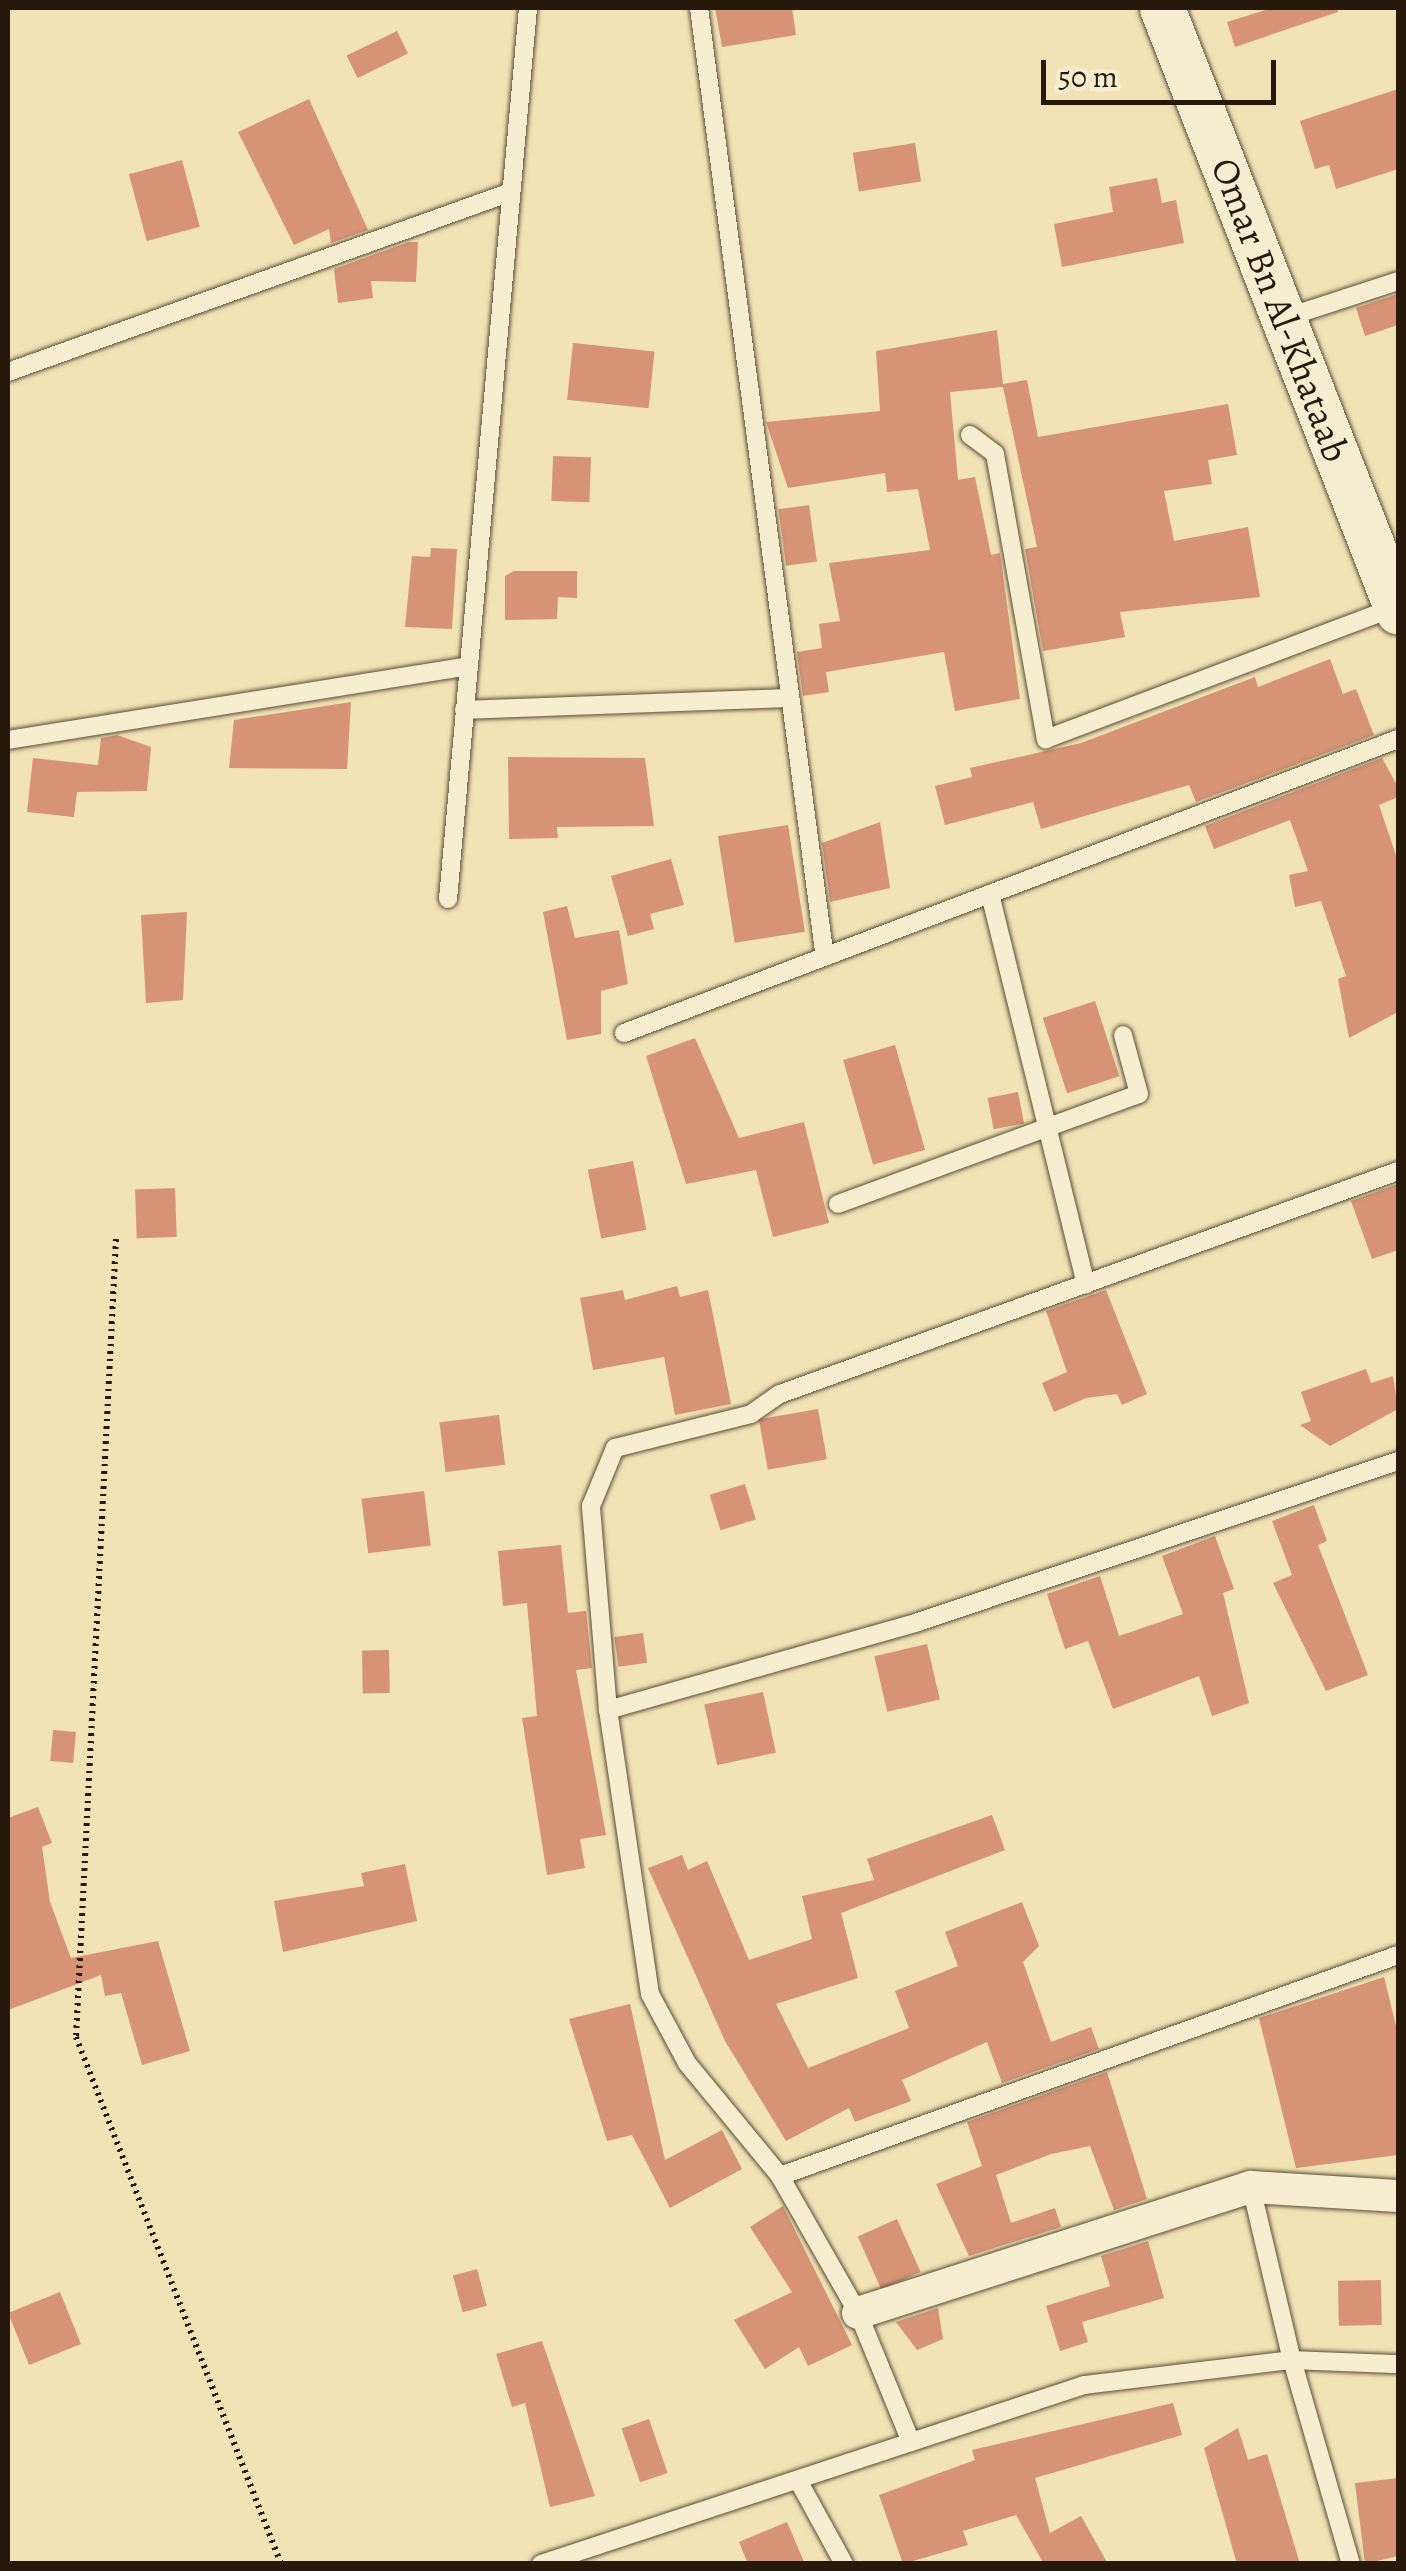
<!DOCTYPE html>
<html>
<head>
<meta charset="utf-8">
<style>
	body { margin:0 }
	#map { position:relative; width:1406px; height:2571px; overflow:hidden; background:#f2e3b6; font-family:Alegreya,serif }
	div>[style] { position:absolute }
	.building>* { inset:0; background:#d69376; transform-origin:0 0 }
	.path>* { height:6px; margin-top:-3px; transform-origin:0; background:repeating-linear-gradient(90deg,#26190b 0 2.5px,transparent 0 7.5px) }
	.roads { filter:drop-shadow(0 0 2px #594c36) drop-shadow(0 0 2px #594c36) }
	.lane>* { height:18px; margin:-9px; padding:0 9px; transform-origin:9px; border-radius:9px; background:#f7edd0 }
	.street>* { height:32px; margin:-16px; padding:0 16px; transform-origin:16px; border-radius:16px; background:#f7edd0 }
	.secondary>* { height:45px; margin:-22.5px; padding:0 22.5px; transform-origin:22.5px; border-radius:22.5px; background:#f7edd0 }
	span { translate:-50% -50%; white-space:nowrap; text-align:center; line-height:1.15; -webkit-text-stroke:10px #f7edd0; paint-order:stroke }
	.street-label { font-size:38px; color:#26190b }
	.frame { position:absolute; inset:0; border:10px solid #26190b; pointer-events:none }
	.scale { position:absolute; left:1041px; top:60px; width:235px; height:45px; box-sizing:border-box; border:5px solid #26190b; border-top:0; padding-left:12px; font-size:30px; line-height:35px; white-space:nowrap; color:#26190b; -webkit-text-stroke:8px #f7edd0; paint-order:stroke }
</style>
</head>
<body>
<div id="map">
	<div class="building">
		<div style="clip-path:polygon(715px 8px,792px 8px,796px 35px,722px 47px)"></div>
		<div style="clip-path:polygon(1272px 8px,1337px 8px,1338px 12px,1235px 47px,1227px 22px)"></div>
		<div style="left:397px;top:31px;width:25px;height:56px;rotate:64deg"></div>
		<div style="clip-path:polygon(1398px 89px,1398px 169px,1336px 189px,1329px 165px,1315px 169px,1300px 121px)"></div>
		<div style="clip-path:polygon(309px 99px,368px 230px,331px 243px,329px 229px,294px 245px,238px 132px)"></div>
		<div style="left:915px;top:143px;width:39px;height:63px;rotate:81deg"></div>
		<div style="left:182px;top:160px;width:69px;height:55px;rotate:75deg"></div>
		<div style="clip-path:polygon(1157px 178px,1162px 203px,1176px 200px,1184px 243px,1062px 267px,1054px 224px,1113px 212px,1109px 187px)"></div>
		<div style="clip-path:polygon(409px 242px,418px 242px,416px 282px,371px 281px,373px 298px,338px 303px,334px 269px)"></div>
		<div style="clip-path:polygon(1398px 294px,1398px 325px,1365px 336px,1356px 308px)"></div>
		<div style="clip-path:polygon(997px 330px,1003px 384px,1027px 380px,1038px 437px,1228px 404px,1237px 455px,1208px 460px,1212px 484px,1164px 491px,1174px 541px,1248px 527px,1260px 597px,1120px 612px,1125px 637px,1043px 651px,1025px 549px,1037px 547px,1003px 387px,950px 392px,958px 480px,975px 477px,991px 555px,1000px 553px,1020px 699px,955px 711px,944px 652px,826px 672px,829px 692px,803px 696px,797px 652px,822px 648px,819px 624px,840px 621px,829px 563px,930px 550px,918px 489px,887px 492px,885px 473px,788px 488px,766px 422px,880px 411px,876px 351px)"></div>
		<div style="left:573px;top:343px;width:82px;height:57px;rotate:6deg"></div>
		<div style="left:553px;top:456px;width:38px;height:45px;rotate:2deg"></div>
		<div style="left:809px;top:505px;width:57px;height:31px;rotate:82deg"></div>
		<div style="clip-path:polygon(431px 548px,457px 549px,452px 629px,405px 627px,412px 556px,430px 557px)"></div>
		<div style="clip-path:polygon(514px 571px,577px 571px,577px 598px,558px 597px,557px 619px,505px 620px,505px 576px)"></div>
		<div style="clip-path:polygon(1330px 659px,1343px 694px,1356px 689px,1374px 735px,1196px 802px,1189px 785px,1041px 829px,1033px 802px,945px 825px,935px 786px,972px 777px,970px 768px,1081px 743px,1255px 677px,1258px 687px)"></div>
		<div style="clip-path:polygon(351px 702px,347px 769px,229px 768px,234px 720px)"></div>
		<div style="clip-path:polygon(117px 735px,151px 747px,147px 791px,77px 792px,74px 817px,27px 812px,33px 758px,98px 765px,101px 738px)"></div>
		<div style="clip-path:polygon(508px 757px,645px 758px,654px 826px,557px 827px,558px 838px,509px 839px)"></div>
		<div style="clip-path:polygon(1382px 758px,1398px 787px,1398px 797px,1379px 805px,1398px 861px,1398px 1012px,1349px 1038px,1338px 979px,1346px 976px,1321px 901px,1295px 907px,1289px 875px,1308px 871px,1290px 820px,1214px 849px,1205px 826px)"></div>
		<div style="clip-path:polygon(880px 822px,890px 888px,830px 902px,822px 843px)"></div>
		<div style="left:788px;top:825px;width:108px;height:71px;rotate:81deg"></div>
		<div style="clip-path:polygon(671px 859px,684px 905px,650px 914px,654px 929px,628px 936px,611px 876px)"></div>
		<div style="clip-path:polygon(567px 906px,575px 938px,619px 930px,628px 984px,601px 991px,601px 1034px,567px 1040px,543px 912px)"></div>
		<div style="clip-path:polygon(187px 912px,183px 1000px,146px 1003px,141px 915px)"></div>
		<div style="left:1095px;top:1001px;width:79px;height:55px;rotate:72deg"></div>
		<div style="clip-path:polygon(695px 1038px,739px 1138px,804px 1122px,829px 1223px,773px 1237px,756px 1170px,686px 1184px,646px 1056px)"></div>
		<div style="left:895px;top:1045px;width:109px;height:54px;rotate:74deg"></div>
		<div style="left:1018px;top:1092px;width:32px;height:31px;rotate:79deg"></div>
		<div style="left:633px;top:1161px;width:70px;height:46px;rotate:79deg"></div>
		<div style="clip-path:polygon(1398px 1184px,1398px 1250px,1372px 1259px,1351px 1201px)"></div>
		<div style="left:175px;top:1188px;width:49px;height:40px;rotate:88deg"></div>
		<div style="clip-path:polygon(677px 1286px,680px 1297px,708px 1290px,731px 1404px,675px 1415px,664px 1357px,593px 1370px,580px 1298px,623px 1290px,625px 1300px)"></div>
		<div style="clip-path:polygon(1106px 1290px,1147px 1394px,1122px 1405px,1117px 1394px,1086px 1398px,1054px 1412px,1042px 1383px,1067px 1372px,1046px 1311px)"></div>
		<div style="clip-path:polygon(1366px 1369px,1371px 1383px,1393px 1376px,1398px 1409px,1330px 1446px,1300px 1425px,1311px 1421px,1301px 1392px)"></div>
		<div style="left:818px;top:1409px;width:51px;height:60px;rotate:80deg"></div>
		<div style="left:499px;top:1415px;width:50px;height:60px;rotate:83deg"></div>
		<div style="left:745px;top:1484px;width:37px;height:37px;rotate:73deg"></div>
		<div style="left:424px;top:1491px;width:55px;height:63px;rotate:83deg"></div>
		<div style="clip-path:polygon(1314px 1505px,1327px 1541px,1318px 1545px,1368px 1675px,1326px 1691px,1273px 1583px,1292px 1575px,1272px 1521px)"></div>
		<div style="clip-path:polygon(1215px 1536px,1234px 1589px,1223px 1593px,1249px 1703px,1212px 1716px,1199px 1676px,1113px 1709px,1088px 1641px,1065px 1649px,1047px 1594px,1100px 1576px,1119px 1636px,1183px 1614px,1162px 1556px)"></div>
		<div style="clip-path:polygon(561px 1545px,568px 1613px,586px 1611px,592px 1668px,576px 1670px,606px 1835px,580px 1839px,585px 1868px,547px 1875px,522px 1718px,537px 1716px,527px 1603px,503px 1606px,498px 1551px)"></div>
		<div style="left:643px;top:1633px;width:30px;height:29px;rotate:82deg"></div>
		<div style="left:927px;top:1644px;width:57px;height:54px;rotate:77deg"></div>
		<div style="left:389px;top:1650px;width:43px;height:27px;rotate:89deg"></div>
		<div style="left:763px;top:1692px;width:62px;height:60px;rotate:78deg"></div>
		<div style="left:53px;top:1730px;width:23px;height:31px;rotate:5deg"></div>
		<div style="clip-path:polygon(38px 1807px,52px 1843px,42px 1847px,50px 1902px,71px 1958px,158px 1941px,190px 2051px,142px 2065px,121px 1993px,105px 1996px,101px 1975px,8px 2010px,8px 1818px)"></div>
		<div style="clip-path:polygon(992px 1815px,1005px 1850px,841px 1913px,858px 1978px,776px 2004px,808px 2068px,909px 2028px,895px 1991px,958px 1966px,945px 1932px,1022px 1902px,1039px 1946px,1023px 1962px,1051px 2042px,1091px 2027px,1099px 2049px,1002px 2083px,987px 2042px,902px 2080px,911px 2101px,855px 2122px,849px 2108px,786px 2141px,725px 2041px,648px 1868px,682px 1855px,688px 1870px,707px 1861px,749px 1960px,812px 1939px,802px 1896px,874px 1880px,867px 1859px)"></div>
		<div style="clip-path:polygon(405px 1864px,417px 1921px,283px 1952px,274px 1901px,364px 1886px,361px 1873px)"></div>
		<div style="clip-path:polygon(1384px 1977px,1398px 2034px,1398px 2155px,1296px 2168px,1259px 2018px)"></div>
		<div style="clip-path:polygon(630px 2004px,665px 2160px,722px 2130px,742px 2169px,670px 2208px,632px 2135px,607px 2141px,569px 2019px)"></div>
		<div style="clip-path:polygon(1107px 2072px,1147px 2199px,1114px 2210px,1090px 2146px,1051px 2154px,996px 2175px,1011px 2223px,1055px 2208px,1061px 2227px,969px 2256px,936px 2184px,982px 2166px,967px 2122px)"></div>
		<div style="clip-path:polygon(783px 2206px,852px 2345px,808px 2366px,799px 2347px,765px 2369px,734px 2320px,792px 2292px,750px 2227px)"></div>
		<div style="left:897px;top:2219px;width:58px;height:43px;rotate:66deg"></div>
		<div style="clip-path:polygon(1148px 2241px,1164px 2298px,1082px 2322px,1088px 2342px,1060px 2351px,1046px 2306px,1110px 2286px,1101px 2256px)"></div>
		<div style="left:477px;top:2269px;width:38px;height:25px;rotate:75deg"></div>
		<div style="left:1381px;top:2280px;width:45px;height:43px;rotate:89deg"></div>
		<div style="left:60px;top:2292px;width:56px;height:56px;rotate:68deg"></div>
		<div style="clip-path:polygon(938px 2308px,943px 2339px,917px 2350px,896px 2322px)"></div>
		<div style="clip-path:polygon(542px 2341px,595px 2496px,550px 2507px,525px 2403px,512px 2407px,496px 2354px)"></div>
		<div style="clip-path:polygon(1173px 2403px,1182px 2435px,1035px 2478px,1050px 2533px,1081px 2516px,1108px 2564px,1044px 2564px,1016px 2515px,963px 2531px,968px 2545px,903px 2564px,879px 2495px,975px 2460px,972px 2450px)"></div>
		<div style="left:649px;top:2419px;width:57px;height:29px;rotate:71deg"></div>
		<div style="clip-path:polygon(1238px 2428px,1248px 2460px,1267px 2454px,1300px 2564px,1237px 2564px,1204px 2448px)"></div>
		<div style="clip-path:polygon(1398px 2478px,1398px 2556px,1365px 2564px,1355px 2483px)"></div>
		<div style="clip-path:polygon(787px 2522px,805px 2564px,748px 2564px,739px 2542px)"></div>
	</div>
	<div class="path">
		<div style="left:116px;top:1239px;width:799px;rotate:92.87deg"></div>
		<div style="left:76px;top:2037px;width:565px;rotate:68.74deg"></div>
	</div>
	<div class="roads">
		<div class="lane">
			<div style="left:699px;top:8px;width:951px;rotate:82.45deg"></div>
			<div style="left:1285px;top:318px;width:119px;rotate:-18.1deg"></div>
			<div style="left:8px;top:372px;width:534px;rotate:-19.69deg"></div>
			<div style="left:970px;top:435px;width:31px;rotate:37deg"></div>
			<div style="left:995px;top:454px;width:290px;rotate:79.9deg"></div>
			<div style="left:1046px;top:739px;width:374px;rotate:-20.7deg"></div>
			<div style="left:464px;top:710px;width:323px;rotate:-2.1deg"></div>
			<div style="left:8px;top:740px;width:464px;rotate:-9.1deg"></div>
			<div style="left:990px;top:894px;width:402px;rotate:76.2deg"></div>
			<div style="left:448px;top:899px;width:895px;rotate:-84.87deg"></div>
			<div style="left:624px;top:1033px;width:828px;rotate:-20.8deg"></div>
			<div style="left:838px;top:1204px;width:320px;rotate:-20.1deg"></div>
			<div style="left:1139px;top:1094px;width:61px;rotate:-105.2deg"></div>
			<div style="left:608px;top:1710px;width:322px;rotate:-15.8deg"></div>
			<div style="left:918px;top:1622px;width:506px;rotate:-18.54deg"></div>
			<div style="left:780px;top:2176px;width:656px;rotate:-19.68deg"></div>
			<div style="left:1251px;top:2187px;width:178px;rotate:76.7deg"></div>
			<div style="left:1292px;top:2360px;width:106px;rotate:2.2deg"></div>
			<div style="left:911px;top:2442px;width:139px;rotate:-112.3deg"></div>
			<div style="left:858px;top:2313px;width:158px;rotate:-119.7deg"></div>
			<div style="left:780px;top:2176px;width:146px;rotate:-129.5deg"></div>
			<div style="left:687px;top:2063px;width:78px;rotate:-118.2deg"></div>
			<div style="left:650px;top:1994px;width:287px;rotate:-98.4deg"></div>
			<div style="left:608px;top:1710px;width:205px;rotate:-94.8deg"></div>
			<div style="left:591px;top:1506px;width:63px;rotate:-67.5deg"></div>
			<div style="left:615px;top:1448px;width:140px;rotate:-14deg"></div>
			<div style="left:751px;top:1414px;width:35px;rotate:-35deg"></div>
			<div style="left:780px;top:1394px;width:657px;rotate:-19.84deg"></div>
			<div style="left:799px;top:2482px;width:94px;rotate:61.2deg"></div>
			<div style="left:541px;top:2564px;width:572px;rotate:-18.24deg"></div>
			<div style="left:1084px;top:2385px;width:209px;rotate:-6.9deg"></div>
			<div style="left:1292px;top:2360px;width:212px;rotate:73.9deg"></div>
		</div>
		<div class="street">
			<div style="left:858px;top:2313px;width:413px;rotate:-17.8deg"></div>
			<div style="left:1251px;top:2187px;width:147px;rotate:3.5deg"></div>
		</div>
		<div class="secondary">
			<div style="left:1162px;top:8px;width:648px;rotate:68.66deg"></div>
		</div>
	</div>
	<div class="street-label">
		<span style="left:1280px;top:310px;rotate:69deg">Omar Bn Al-Khataab</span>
	</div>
	<div class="frame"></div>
	<div class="scale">50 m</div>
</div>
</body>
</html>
